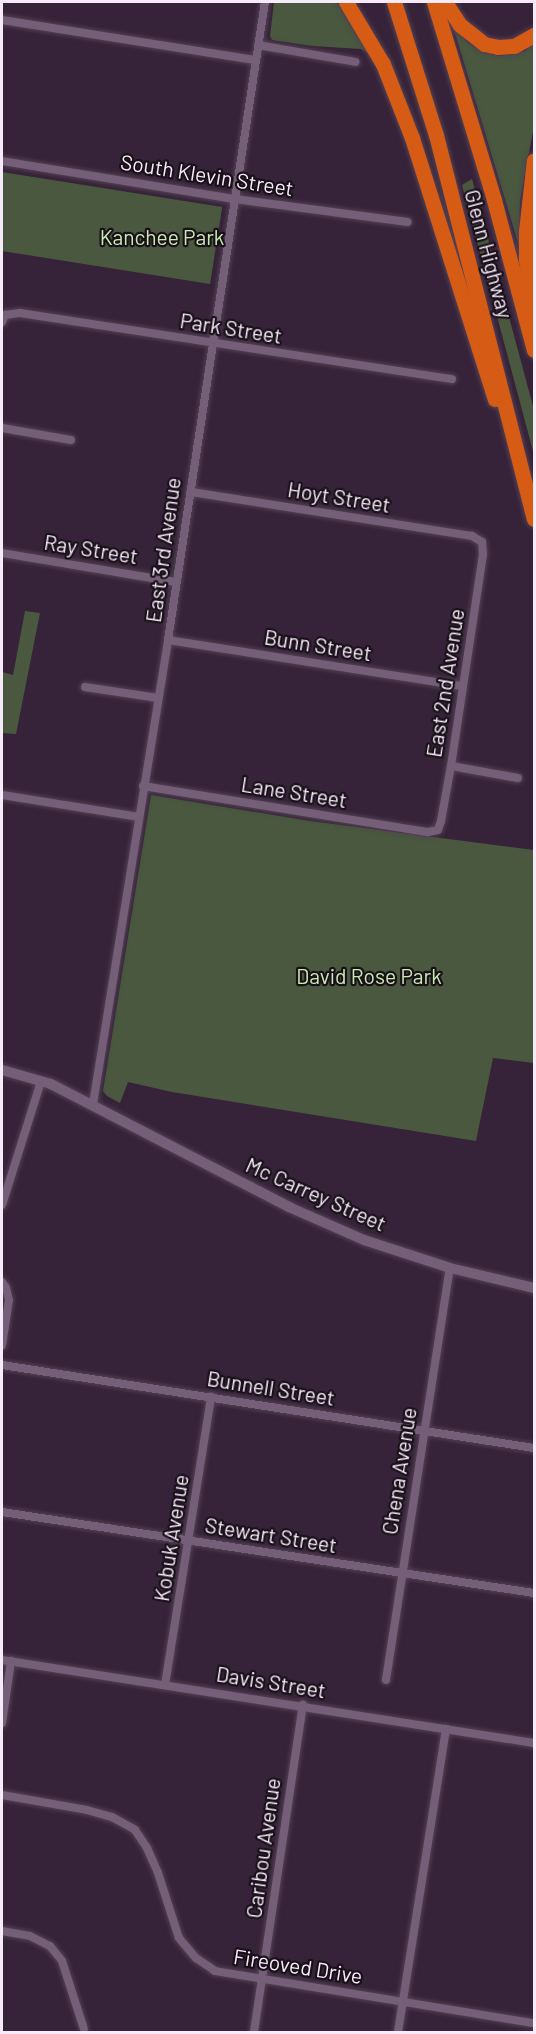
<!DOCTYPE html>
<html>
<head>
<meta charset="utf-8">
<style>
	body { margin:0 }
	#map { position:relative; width:536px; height:2034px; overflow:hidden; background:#372339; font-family:Barlow,sans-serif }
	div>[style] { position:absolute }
	.green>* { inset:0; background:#49583e; transform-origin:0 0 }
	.roads { filter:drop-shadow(0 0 2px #524154) drop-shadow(0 0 2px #524154) }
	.minor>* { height:8px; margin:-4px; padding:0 4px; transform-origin:4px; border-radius:4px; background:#755e77 }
	.tertiary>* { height:10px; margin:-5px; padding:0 5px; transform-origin:5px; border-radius:5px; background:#755e77 }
	.motorway>* { height:15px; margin:-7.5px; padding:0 7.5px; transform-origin:7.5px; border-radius:7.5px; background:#d65b14 }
	span { translate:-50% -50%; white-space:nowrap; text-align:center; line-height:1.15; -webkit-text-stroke:4.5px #19101a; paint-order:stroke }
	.street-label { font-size:21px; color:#f7eaf9 }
	.park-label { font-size:21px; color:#c8ebb0 }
	.frame { position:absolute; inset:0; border:3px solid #f7eaf9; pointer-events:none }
</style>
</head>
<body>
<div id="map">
	<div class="green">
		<div style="clip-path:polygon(274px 2px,336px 2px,357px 24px,368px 53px,361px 49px,312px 46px,272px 40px,270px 36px)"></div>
		<div style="clip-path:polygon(452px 23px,467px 42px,486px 53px,500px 56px,525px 51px,534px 43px,534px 126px,520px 200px,519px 246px)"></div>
		<div style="left:2px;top:172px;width:223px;height:78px;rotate:9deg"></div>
		<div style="clip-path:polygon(472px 179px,534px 410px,534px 455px,462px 185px)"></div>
		<div style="clip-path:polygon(25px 611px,40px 613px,16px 734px,2px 733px,2px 672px,13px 675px)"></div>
		<div style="clip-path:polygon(151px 795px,310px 821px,534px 850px,534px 1063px,493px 1058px,476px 1141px,172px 1092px,128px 1082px,120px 1103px,107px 1096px,103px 1091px)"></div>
	</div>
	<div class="roads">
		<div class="minor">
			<div style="left:2px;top:20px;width:256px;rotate:9deg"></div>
			<div style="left:258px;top:45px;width:99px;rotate:9.8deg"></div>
			<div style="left:2px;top:161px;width:236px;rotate:9.3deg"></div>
			<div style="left:235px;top:199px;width:174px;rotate:7.6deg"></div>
			<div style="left:2px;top:322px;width:8px;rotate:-67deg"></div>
			<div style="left:5px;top:315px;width:15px;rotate:-8deg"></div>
			<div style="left:20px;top:313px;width:437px;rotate:8.7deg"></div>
			<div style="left:2px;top:428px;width:70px;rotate:9.9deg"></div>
			<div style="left:2px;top:553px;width:175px;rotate:9.5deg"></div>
			<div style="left:168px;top:640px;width:298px;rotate:8.9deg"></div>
			<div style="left:85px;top:687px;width:74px;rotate:8.6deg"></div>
			<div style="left:451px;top:766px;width:68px;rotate:10.2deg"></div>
			<div style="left:143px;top:786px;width:289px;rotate:9.2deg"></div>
			<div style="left:428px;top:832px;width:10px;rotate:-11deg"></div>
			<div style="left:438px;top:830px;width:9px;rotate:-72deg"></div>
			<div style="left:441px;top:821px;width:56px;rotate:-79.7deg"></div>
			<div style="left:451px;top:766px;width:213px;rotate:-81.4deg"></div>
			<div style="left:483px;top:555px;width:13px;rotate:-94deg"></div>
			<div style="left:482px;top:542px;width:12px;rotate:-149deg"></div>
			<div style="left:472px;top:536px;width:285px;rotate:-171.1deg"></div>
			<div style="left:2px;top:795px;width:139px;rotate:9.1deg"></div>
			<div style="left:93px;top:1104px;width:470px;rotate:-80.8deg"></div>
			<div style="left:168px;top:640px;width:645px;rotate:-81.36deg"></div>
			<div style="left:2px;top:1205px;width:130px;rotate:-72.5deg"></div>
			<div style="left:2px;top:1282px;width:7px;rotate:56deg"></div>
			<div style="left:6px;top:1288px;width:12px;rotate:76deg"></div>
			<div style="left:9px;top:1300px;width:46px;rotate:98.8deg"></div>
			<div style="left:2px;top:1365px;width:538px;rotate:8.87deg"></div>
			<div style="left:2px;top:1512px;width:538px;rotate:8.66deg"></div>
			<div style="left:2px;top:1660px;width:538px;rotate:8.87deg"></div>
			<div style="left:386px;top:1680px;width:417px;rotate:-81.2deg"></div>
			<div style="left:165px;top:1685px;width:292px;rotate:-80.9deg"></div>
			<div style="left:2px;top:1723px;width:63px;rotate:-81.7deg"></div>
			<div style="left:2px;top:1795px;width:86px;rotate:10deg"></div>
			<div style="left:87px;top:1810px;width:26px;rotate:16deg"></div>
			<div style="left:112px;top:1817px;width:26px;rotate:29deg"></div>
			<div style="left:135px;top:1830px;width:22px;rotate:56deg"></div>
			<div style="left:147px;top:1848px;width:27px;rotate:66deg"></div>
			<div style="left:158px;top:1873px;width:68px;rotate:72.1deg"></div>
			<div style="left:179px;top:1938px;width:26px;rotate:50deg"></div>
			<div style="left:196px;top:1958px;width:23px;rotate:34deg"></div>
			<div style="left:215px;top:1971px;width:323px;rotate:9.3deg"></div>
			<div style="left:2px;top:1931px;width:28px;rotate:10deg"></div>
			<div style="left:30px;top:1936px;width:22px;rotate:27deg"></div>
			<div style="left:50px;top:1946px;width:19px;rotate:51deg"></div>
			<div style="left:62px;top:1961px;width:71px;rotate:72.1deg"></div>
			<div style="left:254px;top:2032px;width:331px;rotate:-81.5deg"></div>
			<div style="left:398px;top:2032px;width:307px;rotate:-81deg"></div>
		</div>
		<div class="tertiary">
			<div style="left:2px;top:1070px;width:51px;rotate:15.9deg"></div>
			<div style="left:51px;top:1084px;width:268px;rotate:27.3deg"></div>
			<div style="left:289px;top:1207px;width:82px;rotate:23.7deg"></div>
			<div style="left:364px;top:1240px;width:90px;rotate:18deg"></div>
			<div style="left:450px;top:1268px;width:86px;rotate:13.4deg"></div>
		</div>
		<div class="motorway">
			<div style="left:346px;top:2px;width:72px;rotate:59.2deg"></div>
			<div style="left:383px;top:64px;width:79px;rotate:68.6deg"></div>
			<div style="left:412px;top:138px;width:274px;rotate:72.4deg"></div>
			<div style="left:394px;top:2px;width:139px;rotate:72.5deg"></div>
			<div style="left:436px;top:135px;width:396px;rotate:75.7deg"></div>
			<div style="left:434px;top:2px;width:207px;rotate:73.1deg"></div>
			<div style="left:494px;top:200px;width:155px;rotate:75.1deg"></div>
			<div style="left:445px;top:2px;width:27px;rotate:57deg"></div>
			<div style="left:460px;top:25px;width:31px;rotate:38deg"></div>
			<div style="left:484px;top:44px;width:14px;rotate:12deg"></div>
			<div style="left:498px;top:47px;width:16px;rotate:-4deg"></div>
			<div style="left:514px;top:46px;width:23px;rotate:-29deg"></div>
			<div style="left:534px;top:311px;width:52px;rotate:-98.9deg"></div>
			<div style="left:526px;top:260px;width:29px;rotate:-90deg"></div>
			<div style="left:526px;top:231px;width:71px;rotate:-83.6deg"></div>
		</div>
	</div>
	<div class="street-label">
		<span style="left:207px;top:175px;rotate:9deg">South Klevin Street</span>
		<span style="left:489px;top:254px;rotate:75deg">Glenn Highway</span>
		<span style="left:231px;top:328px;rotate:9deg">Park Street</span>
		<span style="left:339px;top:497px;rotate:9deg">Hoyt Street</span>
		<span style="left:91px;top:549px;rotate:9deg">Ray Street</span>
		<span style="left:163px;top:550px;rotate:-82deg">East 3rd Avenue</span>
		<span style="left:318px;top:645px;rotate:9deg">Bunn Street</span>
		<span style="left:445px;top:683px;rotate:-81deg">East 2nd Avenue</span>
		<span style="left:294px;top:792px;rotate:9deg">Lane Street</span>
		<span style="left:316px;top:1194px;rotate:24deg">Mc Carrey Street</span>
		<span style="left:271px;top:1388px;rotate:9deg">Bunnell Street</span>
		<span style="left:399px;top:1471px;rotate:-81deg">Chena Avenue</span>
		<span style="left:271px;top:1535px;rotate:9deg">Stewart Street</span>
		<span style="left:171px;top:1538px;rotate:-81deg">Kobuk Avenue</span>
		<span style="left:271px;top:1682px;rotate:9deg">Davis Street</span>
		<span style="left:263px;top:1848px;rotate:-82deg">Caribou Avenue</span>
		<span style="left:298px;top:1966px;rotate:9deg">Fireoved Drive</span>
	</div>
	<div class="park-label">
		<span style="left:162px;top:237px">Kanchee Park</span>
		<span style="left:369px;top:976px">David Rose Park</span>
	</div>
	<div class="frame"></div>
</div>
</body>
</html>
